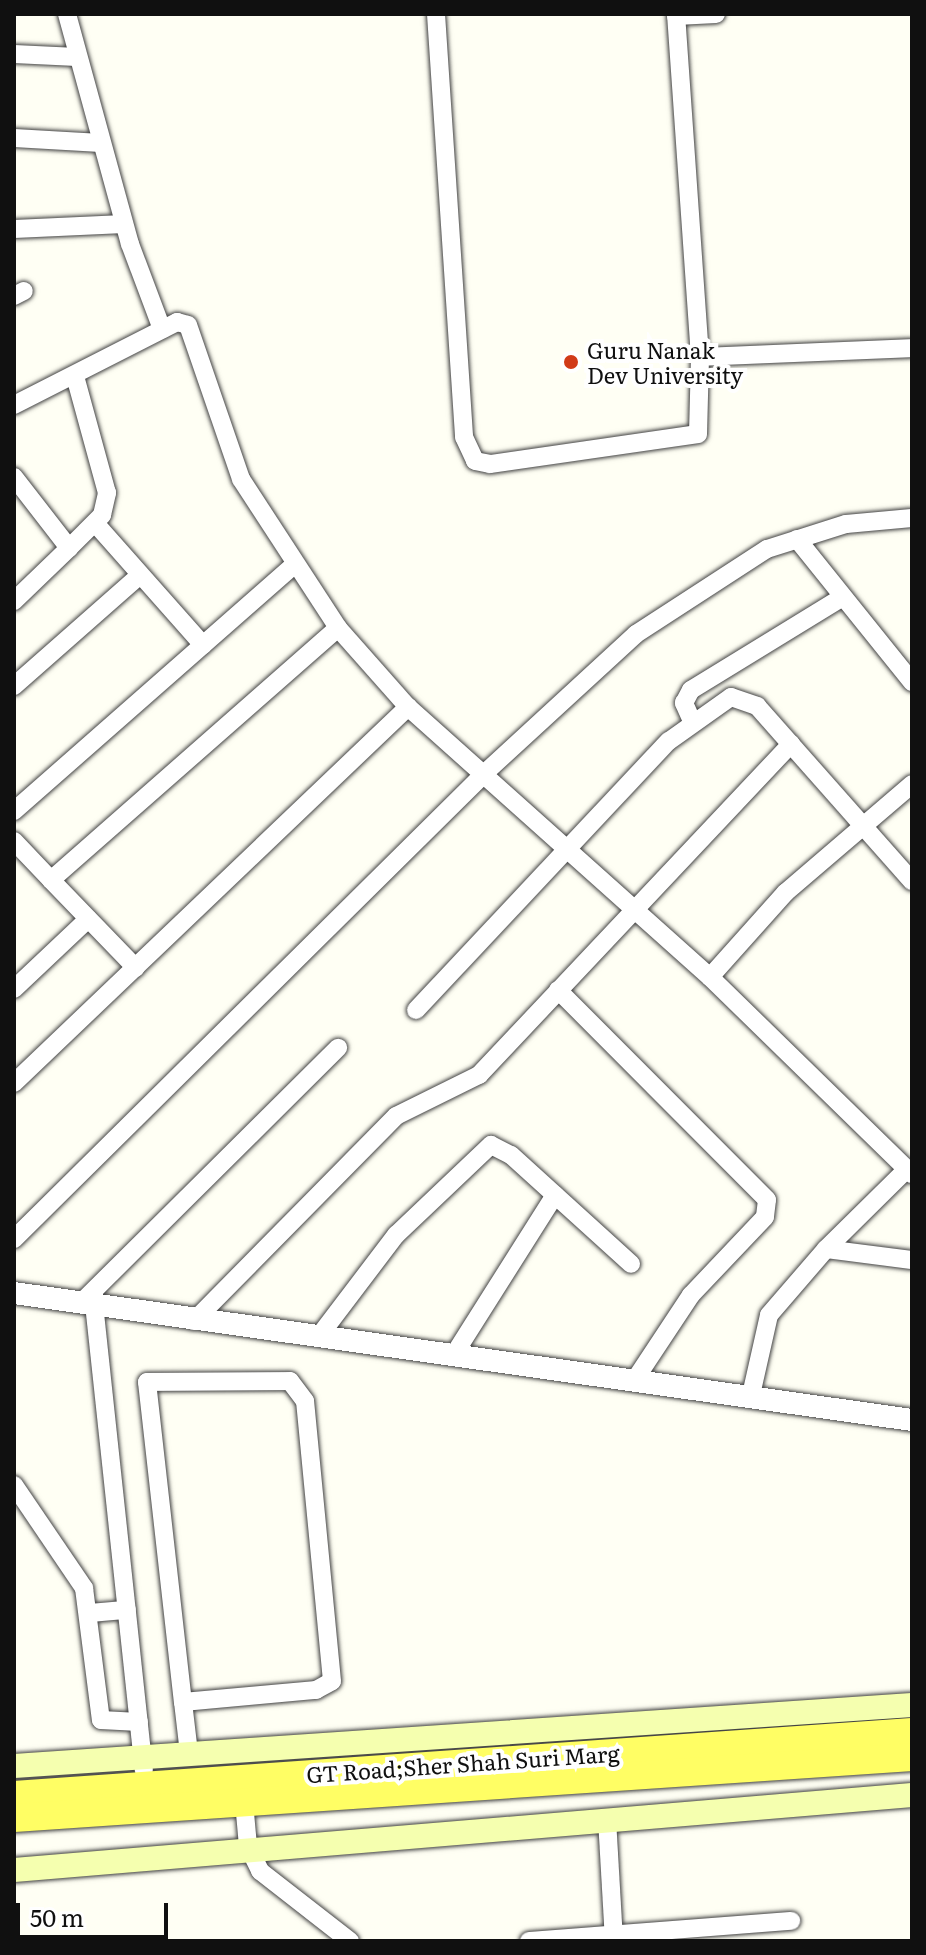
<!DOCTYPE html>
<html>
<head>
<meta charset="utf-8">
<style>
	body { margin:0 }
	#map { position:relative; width:926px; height:1955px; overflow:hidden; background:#fffff4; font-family:Literata,serif }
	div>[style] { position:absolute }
	.roads { filter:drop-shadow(0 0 2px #434343) drop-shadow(0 0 2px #434343) }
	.minor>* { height:18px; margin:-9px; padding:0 9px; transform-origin:9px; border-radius:9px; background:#fff }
	.tertiary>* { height:22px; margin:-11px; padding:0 11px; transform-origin:11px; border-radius:11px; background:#fff }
	.secondary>* { height:24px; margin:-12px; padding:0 12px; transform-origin:12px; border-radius:12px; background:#f5ffaf }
	.primary>* { height:28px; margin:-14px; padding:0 14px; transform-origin:14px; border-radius:14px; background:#fffe64 }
	.dots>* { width:22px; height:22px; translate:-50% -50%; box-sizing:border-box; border:4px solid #fff; border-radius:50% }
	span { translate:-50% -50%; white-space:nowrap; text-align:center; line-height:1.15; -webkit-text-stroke:8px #fff; paint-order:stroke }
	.poi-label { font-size:22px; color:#101010 }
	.left { translate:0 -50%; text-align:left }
	.street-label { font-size:22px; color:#101010 }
	.frame { position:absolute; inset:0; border:16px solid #101010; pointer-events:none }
	.scale { position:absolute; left:16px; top:1903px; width:152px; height:36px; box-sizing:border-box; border:4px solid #101010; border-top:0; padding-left:10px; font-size:24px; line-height:28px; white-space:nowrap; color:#101010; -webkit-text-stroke:6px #fff; paint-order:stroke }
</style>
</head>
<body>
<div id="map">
	<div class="roads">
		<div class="minor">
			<div style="left:67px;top:14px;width:238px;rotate:74.7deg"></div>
			<div style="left:130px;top:244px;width:91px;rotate:69.4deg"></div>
			<div style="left:436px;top:14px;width:424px;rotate:86.2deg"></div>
			<div style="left:464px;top:437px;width:26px;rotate:65deg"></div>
			<div style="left:475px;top:461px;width:15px;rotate:11deg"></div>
			<div style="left:490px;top:464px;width:210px;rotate:-8.2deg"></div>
			<div style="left:698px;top:434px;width:77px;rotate:-88.5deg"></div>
			<div style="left:700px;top:357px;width:344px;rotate:-94deg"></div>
			<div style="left:676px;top:16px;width:40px;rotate:-2.9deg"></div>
			<div style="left:14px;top:54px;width:63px;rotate:2.7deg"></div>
			<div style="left:14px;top:138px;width:87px;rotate:3.3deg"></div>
			<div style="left:14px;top:229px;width:110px;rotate:-2.6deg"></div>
			<div style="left:14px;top:296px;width:11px;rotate:-27deg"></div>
			<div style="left:700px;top:357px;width:212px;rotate:-2.4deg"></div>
			<div style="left:14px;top:405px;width:183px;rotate:-27deg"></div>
			<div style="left:177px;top:322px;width:11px;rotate:15deg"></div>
			<div style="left:188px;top:325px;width:163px;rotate:71deg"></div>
			<div style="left:241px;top:479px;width:178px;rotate:56.9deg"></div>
			<div style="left:338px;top:628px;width:106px;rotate:48.5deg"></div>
			<div style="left:408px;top:707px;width:405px;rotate:41.8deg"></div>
			<div style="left:710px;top:977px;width:282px;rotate:44.3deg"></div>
			<div style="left:14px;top:477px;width:90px;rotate:52.2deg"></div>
			<div style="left:69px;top:548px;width:47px;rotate:-45deg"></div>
			<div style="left:102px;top:515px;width:23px;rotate:-77deg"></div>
			<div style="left:107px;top:493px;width:121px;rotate:-105.3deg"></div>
			<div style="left:95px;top:523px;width:163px;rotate:48.5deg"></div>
			<div style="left:797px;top:539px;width:184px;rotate:51.2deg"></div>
			<div style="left:14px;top:601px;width:76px;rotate:-43.9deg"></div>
			<div style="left:14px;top:686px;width:168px;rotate:-41.4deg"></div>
			<div style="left:692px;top:721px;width:20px;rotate:-114deg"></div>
			<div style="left:684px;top:703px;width:15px;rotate:-62deg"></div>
			<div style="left:691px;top:690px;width:176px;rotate:-31.5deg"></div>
			<div style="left:14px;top:811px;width:373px;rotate:-41.3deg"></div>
			<div style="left:14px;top:841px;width:54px;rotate:46.5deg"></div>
			<div style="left:51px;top:880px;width:382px;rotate:-41.3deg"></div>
			<div style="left:51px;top:880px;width:122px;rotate:46deg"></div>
			<div style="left:710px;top:977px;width:113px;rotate:-48.2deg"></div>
			<div style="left:785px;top:893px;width:167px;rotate:-40.6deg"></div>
			<div style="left:14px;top:989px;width:102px;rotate:-43.4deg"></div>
			<div style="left:558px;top:990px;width:296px;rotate:45.1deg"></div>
			<div style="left:767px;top:1200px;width:17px;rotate:97deg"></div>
			<div style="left:765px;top:1217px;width:108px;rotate:133.5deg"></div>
			<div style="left:691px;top:1295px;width:100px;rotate:123.5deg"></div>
			<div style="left:416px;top:1010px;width:369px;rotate:-46.8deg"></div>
			<div style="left:669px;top:741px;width:76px;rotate:-35.4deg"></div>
			<div style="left:731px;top:697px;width:28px;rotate:19deg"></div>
			<div style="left:757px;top:706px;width:234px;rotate:48.5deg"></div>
			<div style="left:14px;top:1083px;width:545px;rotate:-43.66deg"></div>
			<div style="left:14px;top:1239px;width:665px;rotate:-44.7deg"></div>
			<div style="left:487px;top:771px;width:202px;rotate:-42.6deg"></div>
			<div style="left:636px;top:634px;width:156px;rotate:-33deg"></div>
			<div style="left:767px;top:549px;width:83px;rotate:-17.6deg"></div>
			<div style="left:846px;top:524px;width:66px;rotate:-5.2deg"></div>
			<div style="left:826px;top:1249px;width:114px;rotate:-44.6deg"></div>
			<div style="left:82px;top:1302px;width:361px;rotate:-44.8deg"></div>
			<div style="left:94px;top:1304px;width:469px;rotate:83.9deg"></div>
			<div style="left:194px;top:1321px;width:288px;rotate:-45.4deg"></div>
			<div style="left:396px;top:1116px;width:93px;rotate:-26.3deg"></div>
			<div style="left:479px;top:1075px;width:455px;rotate:-46.7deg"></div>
			<div style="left:320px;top:1335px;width:126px;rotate:-52.8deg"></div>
			<div style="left:396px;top:1235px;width:131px;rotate:-43.5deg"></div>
			<div style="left:491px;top:1145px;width:22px;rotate:27deg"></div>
			<div style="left:511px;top:1155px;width:162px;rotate:42.2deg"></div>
			<div style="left:455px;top:1353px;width:187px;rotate:-57.7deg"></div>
			<div style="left:751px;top:1395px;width:82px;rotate:-77.3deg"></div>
			<div style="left:769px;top:1315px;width:87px;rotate:-49.2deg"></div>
			<div style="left:826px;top:1249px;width:87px;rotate:7.3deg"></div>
			<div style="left:14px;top:1485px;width:125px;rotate:55.8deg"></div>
			<div style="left:84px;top:1588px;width:133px;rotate:82.7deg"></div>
			<div style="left:101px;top:1720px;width:38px;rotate:3deg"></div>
			<div style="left:90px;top:1613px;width:37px;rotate:-5deg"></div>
			<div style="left:183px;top:1702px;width:134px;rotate:-5.2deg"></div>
			<div style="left:316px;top:1690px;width:18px;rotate:-29deg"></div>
			<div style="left:332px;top:1681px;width:281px;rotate:-95.5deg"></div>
			<div style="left:305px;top:1401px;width:25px;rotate:-127deg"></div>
			<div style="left:290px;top:1381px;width:143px;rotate:179.6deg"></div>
			<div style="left:147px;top:1382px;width:322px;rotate:83.6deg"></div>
			<div style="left:183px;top:1702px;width:51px;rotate:83.3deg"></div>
			<div style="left:244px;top:1802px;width:44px;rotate:84.8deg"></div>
			<div style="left:248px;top:1846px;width:28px;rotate:64deg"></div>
			<div style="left:260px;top:1871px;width:114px;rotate:37.9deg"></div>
			<div style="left:607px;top:1819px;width:122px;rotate:86.7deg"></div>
			<div style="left:529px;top:1941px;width:263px;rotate:-4.4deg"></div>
		</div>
		<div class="tertiary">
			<div style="left:14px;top:1293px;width:907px;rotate:8.05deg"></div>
		</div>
		<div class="secondary">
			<div style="left:14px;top:1766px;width:900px;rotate:-3.89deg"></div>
			<div style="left:14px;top:1870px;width:901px;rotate:-4.77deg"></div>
		</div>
		<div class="primary">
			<div style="left:14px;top:1795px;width:900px;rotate:-4.01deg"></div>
			<div style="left:14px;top:1818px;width:900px;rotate:-3.89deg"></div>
		</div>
	</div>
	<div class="dots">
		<div style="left:571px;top:362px;background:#d13b18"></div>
	</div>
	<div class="poi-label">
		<span class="left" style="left:587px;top:362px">Guru Nanak<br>Dev University</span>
	</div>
	<div class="street-label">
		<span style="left:463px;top:1763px;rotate:-4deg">GT Road;Sher Shah Suri Marg</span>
	</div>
	<div class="frame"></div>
	<div class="scale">50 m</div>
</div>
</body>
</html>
